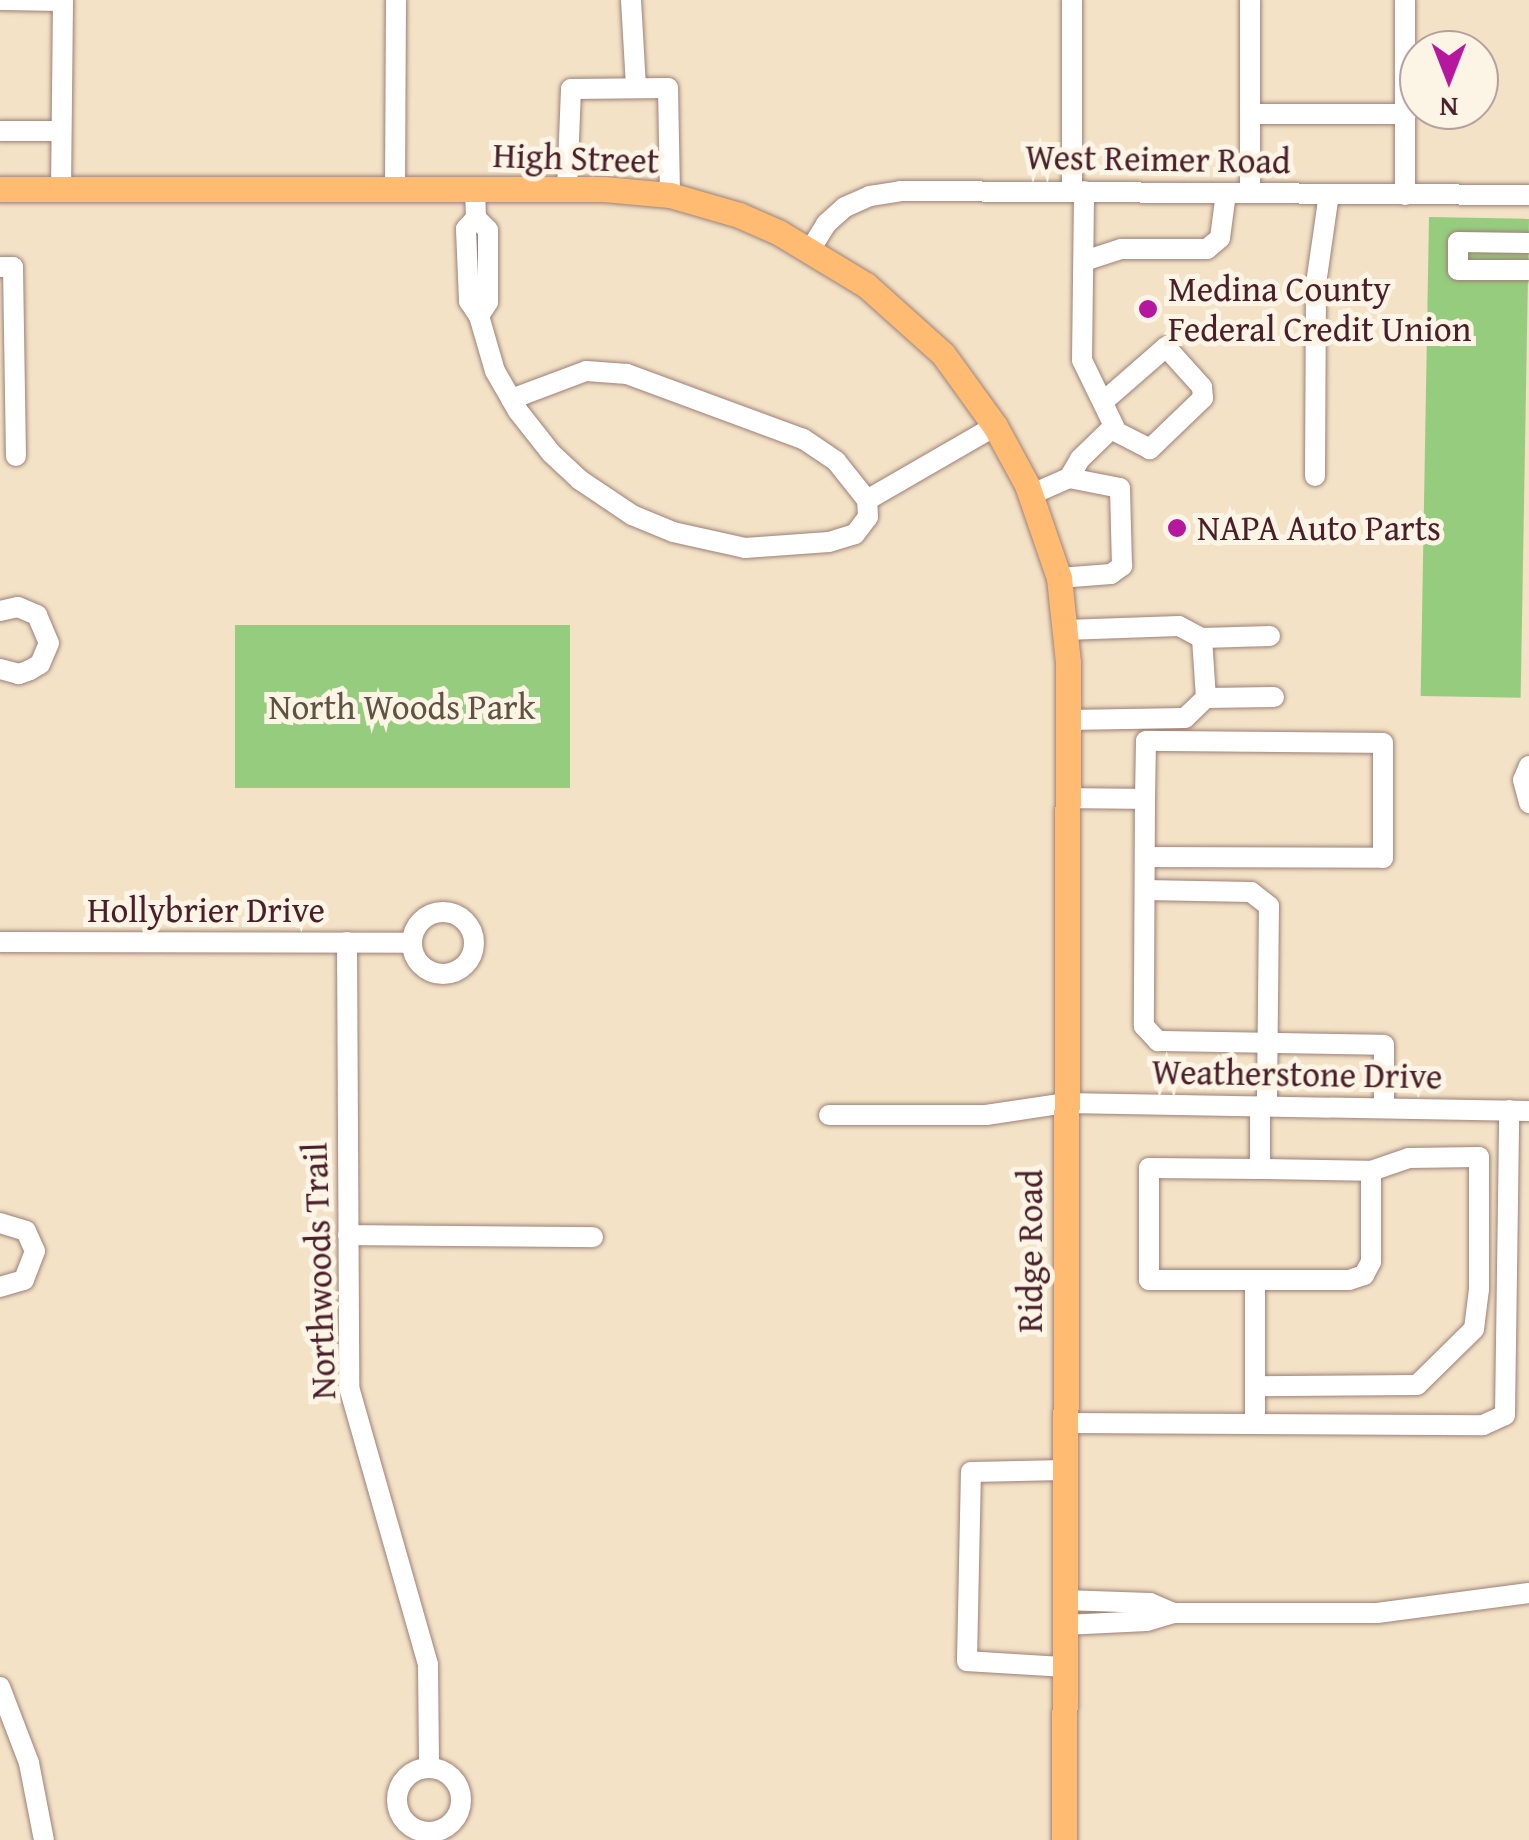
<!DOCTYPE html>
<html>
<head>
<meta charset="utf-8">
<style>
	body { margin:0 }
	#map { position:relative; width:1529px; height:1840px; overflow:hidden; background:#f3e2c6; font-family:"Gentium Book Plus",serif }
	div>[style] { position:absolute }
	.green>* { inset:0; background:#96cc7e; transform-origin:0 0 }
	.roads { filter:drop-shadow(0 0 2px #9e8078) drop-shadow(0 0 2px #9e8078) }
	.minor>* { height:20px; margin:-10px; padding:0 10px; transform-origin:10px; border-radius:10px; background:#fff }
	.minor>.ring { margin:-10px; padding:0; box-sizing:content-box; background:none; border:20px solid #fff; border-radius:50% }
	.major>* { height:25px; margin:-12.5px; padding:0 12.5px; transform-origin:12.5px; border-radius:12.5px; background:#febb71 }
	.dots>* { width:28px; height:28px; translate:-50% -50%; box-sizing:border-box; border:5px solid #fcf5e5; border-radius:50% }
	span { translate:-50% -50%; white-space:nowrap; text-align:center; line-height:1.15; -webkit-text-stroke:10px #fcf5e5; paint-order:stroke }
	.street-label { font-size:35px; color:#4a1f2b }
	.poi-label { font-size:35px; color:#4a1f2b }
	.left { translate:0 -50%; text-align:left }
	.park-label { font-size:35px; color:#615344 }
	.north { position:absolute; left:1399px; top:30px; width:100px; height:100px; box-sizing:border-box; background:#fcf5e5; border:2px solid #b59f9b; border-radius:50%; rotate:180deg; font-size:28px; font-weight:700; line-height:40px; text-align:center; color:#4a1f2b }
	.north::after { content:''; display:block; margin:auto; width:35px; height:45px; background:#b5179e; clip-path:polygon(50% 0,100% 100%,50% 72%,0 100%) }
</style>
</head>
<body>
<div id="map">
	<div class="green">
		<div style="left:1429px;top:217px;width:100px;height:479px;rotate:1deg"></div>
		<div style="left:235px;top:625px;width:335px;height:163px"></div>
	</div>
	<div class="roads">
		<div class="minor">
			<div style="left:0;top:0;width:63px;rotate:0.9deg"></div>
			<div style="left:63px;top:1px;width:188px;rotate:90.6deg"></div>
			<div style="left:631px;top:0;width:88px;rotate:86.7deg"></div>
			<div style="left:1072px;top:0;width:191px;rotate:90deg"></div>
			<div style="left:1250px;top:114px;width:156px"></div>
			<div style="left:0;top:131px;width:61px"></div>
			<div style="left:395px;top:189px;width:189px;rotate:-89.7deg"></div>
			<div style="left:475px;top:189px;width:29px;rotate:88deg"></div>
			<div style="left:476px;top:218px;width:17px;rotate:45deg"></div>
			<div style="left:488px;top:230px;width:72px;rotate:90deg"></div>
			<div style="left:488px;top:302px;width:17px;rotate:123deg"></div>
			<div style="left:479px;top:316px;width:18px;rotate:-124deg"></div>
			<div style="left:469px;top:301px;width:72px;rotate:-92.4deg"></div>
			<div style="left:466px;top:229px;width:15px;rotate:-48deg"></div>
			<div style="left:567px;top:189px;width:100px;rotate:-87.7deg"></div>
			<div style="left:571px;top:89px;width:97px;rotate:-0.6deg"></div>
			<div style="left:668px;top:88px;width:107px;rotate:88.9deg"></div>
			<div style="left:1250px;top:193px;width:193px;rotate:-90deg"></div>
			<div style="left:1405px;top:195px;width:195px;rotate:-90deg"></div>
			<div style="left:1529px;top:243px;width:71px;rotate:-179.2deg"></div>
			<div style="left:1458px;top:242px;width:28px;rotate:90deg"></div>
			<div style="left:1458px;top:270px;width:71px"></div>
			<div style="left:810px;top:250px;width:31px;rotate:-58deg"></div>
			<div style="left:826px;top:224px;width:25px;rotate:-42deg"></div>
			<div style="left:845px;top:207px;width:27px;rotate:-24deg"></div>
			<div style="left:870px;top:196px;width:30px;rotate:-9deg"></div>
			<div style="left:900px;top:191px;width:629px;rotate:0.36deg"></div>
			<div style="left:1084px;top:261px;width:39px;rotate:-18deg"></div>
			<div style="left:1121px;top:249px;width:86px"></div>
			<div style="left:1207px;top:249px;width:17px;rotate:-40deg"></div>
			<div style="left:1220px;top:238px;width:45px;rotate:-82.4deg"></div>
			<div style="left:0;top:267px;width:13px"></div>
			<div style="left:13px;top:267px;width:189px;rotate:89.1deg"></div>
			<div style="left:479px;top:316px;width:57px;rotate:73.8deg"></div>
			<div style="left:495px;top:371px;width:32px;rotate:60deg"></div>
			<div style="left:511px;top:399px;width:14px;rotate:60deg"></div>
			<div style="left:518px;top:411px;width:53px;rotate:51.8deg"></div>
			<div style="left:551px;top:453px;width:40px;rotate:43deg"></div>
			<div style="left:580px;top:480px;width:63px;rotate:33.9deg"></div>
			<div style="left:632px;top:515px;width:44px;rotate:22.5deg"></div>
			<div style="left:673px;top:532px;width:74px;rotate:12.5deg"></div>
			<div style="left:745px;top:548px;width:84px;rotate:-4.1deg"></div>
			<div style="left:829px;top:542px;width:27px;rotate:-17deg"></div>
			<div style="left:855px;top:534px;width:21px;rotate:-53deg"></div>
			<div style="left:868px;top:517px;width:17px;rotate:-93deg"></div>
			<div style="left:867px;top:500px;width:50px;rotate:-128.5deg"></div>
			<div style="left:836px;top:461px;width:40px;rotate:-146deg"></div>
			<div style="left:803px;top:439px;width:188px;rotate:-159.7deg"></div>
			<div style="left:627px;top:374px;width:41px;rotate:-175.8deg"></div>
			<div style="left:586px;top:371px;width:80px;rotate:159.5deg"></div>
			<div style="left:1104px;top:401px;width:82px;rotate:-41.1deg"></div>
			<div style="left:1166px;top:347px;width:54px;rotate:48deg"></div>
			<div style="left:1202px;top:387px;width:11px;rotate:85deg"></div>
			<div style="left:1203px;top:398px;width:74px;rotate:136.1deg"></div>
			<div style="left:1150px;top:449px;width:42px;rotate:-152.8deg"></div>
			<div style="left:1315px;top:476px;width:192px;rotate:-89.7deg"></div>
			<div style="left:1316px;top:284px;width:91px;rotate:-81.8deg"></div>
			<div style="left:1030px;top:495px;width:43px;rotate:-23.6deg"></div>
			<div style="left:1069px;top:478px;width:22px;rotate:-60deg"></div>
			<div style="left:1080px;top:459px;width:47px;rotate:-44.1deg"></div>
			<div style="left:1114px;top:426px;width:73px;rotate:-115.9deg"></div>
			<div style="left:1082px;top:360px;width:169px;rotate:-89.3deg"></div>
			<div style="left:867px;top:500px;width:148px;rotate:-30deg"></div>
			<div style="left:1059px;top:578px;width:52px;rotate:-4.4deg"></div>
			<div style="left:1111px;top:574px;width:14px;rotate:-36deg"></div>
			<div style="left:1122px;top:566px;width:78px;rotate:-91.5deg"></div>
			<div style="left:1120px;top:488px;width:52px;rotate:-168.9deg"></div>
			<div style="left:0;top:611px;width:18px;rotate:-13deg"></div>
			<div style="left:18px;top:607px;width:21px;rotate:23deg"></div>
			<div style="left:37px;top:615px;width:30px;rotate:67deg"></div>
			<div style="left:49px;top:643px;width:23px;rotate:113deg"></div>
			<div style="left:40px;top:664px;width:12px;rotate:149deg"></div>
			<div style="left:30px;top:670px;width:12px;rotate:160deg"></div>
			<div style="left:19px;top:674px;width:20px;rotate:-165deg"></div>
			<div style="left:1065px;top:630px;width:114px;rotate:-2deg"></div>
			<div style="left:1179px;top:626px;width:26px;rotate:28deg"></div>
			<div style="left:1202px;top:638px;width:68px;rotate:-1.7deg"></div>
			<div style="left:1202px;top:638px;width:60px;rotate:86.2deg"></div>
			<div style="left:1068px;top:720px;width:117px;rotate:-1deg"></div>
			<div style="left:1185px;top:718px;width:29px;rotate:-44deg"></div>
			<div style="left:1206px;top:698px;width:68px;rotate:-0.8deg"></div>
			<div style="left:1529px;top:766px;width:15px;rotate:113deg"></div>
			<div style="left:1523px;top:780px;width:24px;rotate:75deg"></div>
			<div style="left:1067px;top:798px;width:78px;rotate:0.7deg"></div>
			<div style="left:1145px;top:857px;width:238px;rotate:0.2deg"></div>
			<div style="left:1383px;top:858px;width:115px;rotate:-90deg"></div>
			<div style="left:1383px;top:743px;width:237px;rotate:-179.5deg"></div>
			<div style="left:1146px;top:741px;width:58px;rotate:91deg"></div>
			<div style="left:1145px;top:799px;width:227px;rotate:90.3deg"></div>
			<div style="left:1144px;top:1026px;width:21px;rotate:47deg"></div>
			<div style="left:1158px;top:1041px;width:226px;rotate:1deg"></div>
			<div style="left:1384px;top:1045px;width:63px;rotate:90deg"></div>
			<div style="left:1145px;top:890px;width:106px;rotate:1.1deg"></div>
			<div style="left:1251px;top:892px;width:23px;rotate:38deg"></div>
			<div style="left:1269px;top:906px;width:200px;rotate:90.6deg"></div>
			<div class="ring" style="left:412px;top:912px;width:42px;height:42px"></div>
			<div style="left:0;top:942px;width:412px;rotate:0.1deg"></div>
			<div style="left:347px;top:942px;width:445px;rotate:89.7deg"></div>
			<div style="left:349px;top:1387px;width:289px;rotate:74.1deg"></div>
			<div style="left:428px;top:1665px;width:103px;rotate:89.4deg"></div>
			<div style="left:829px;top:1115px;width:157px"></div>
			<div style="left:986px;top:1115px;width:80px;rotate:-8.6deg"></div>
			<div style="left:1065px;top:1103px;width:464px;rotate:1deg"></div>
			<div style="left:1260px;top:1169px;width:111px;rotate:1deg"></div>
			<div style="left:0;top:1223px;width:27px;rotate:17deg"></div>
			<div style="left:26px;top:1231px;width:22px;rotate:66deg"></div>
			<div style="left:35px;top:1251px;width:31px;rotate:111deg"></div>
			<div style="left:24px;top:1280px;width:25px;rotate:164deg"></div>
			<div style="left:348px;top:1235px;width:245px;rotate:0.5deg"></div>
			<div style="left:1255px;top:1280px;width:94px"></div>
			<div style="left:1349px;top:1280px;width:16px;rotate:-18deg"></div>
			<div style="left:1364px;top:1275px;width:15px;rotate:-62deg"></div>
			<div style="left:1371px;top:1262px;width:91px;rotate:-90deg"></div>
			<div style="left:1371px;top:1171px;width:40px;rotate:-18.9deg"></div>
			<div style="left:1409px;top:1158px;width:70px;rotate:-0.8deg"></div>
			<div style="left:1479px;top:1157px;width:132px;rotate:90deg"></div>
			<div style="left:1479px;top:1289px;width:40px;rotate:97.1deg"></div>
			<div style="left:1474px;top:1329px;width:80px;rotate:135.5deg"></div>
			<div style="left:1417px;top:1385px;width:162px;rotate:179.6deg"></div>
			<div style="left:1065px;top:1423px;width:418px;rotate:0.3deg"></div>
			<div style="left:1483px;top:1425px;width:24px;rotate:-24deg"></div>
			<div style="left:1505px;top:1415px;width:305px;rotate:-89.2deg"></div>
			<div style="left:1255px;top:1424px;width:144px;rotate:-90deg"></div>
			<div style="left:1255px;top:1280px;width:106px;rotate:180deg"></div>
			<div style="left:1149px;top:1280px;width:112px;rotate:-90deg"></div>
			<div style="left:1149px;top:1168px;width:111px;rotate:0.5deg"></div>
			<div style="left:1260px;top:1169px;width:63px;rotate:-90deg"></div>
			<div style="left:1064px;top:1600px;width:86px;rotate:2deg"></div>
			<div style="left:1150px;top:1603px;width:26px;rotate:23deg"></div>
			<div style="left:1064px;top:1625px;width:83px;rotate:-2.8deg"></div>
			<div style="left:1147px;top:1621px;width:28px;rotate:-17deg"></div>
			<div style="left:1174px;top:1613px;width:203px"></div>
			<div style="left:1377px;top:1613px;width:153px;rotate:-7.5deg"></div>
			<div style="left:1064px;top:1667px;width:97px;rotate:-176.5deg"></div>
			<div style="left:967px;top:1661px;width:189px;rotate:-88.8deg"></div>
			<div style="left:971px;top:1472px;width:94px;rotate:-1.2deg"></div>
			<div style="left:0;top:1687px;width:81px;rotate:69.1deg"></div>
			<div style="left:29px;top:1763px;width:78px;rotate:79deg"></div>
			<div class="ring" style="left:397px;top:1768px;width:44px;height:44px"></div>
		</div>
		<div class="major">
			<div style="left:0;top:189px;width:604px"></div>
			<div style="left:604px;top:189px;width:66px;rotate:5.2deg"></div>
			<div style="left:670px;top:195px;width:72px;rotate:16.2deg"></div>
			<div style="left:739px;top:215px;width:43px;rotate:23.6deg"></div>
			<div style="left:778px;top:232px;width:103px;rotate:31.1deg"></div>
			<div style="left:866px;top:285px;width:103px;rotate:41.9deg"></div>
			<div style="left:943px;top:354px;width:89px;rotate:54.2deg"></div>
			<div style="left:995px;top:426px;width:67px;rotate:61.5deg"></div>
			<div style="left:1027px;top:485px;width:98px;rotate:71deg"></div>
			<div style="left:1059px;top:578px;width:84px;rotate:83.9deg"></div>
			<div style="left:1068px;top:662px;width:1178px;rotate:90.19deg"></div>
		</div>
	</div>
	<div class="dots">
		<div style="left:1148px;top:309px;background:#b5179e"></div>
		<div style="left:1177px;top:528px;background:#b5179e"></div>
	</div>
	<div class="street-label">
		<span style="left:576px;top:158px;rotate:2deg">High Street</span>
		<span style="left:1158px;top:159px;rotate:1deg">West Reimer Road</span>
		<span style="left:206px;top:910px">Hollybrier Drive</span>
		<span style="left:1297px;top:1074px;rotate:1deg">Weatherstone Drive</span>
		<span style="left:1030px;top:1251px;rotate:-90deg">Ridge Road</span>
		<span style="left:319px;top:1271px;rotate:-92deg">Northwoods Trail</span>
	</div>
	<div class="poi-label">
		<span class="left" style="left:1168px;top:309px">Medina County<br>Federal Credit Union</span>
		<span class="left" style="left:1197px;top:528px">NAPA Auto Parts</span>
	</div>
	<div class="park-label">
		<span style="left:402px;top:707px">North Woods Park</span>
	</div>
	<div class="north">N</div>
</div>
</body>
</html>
